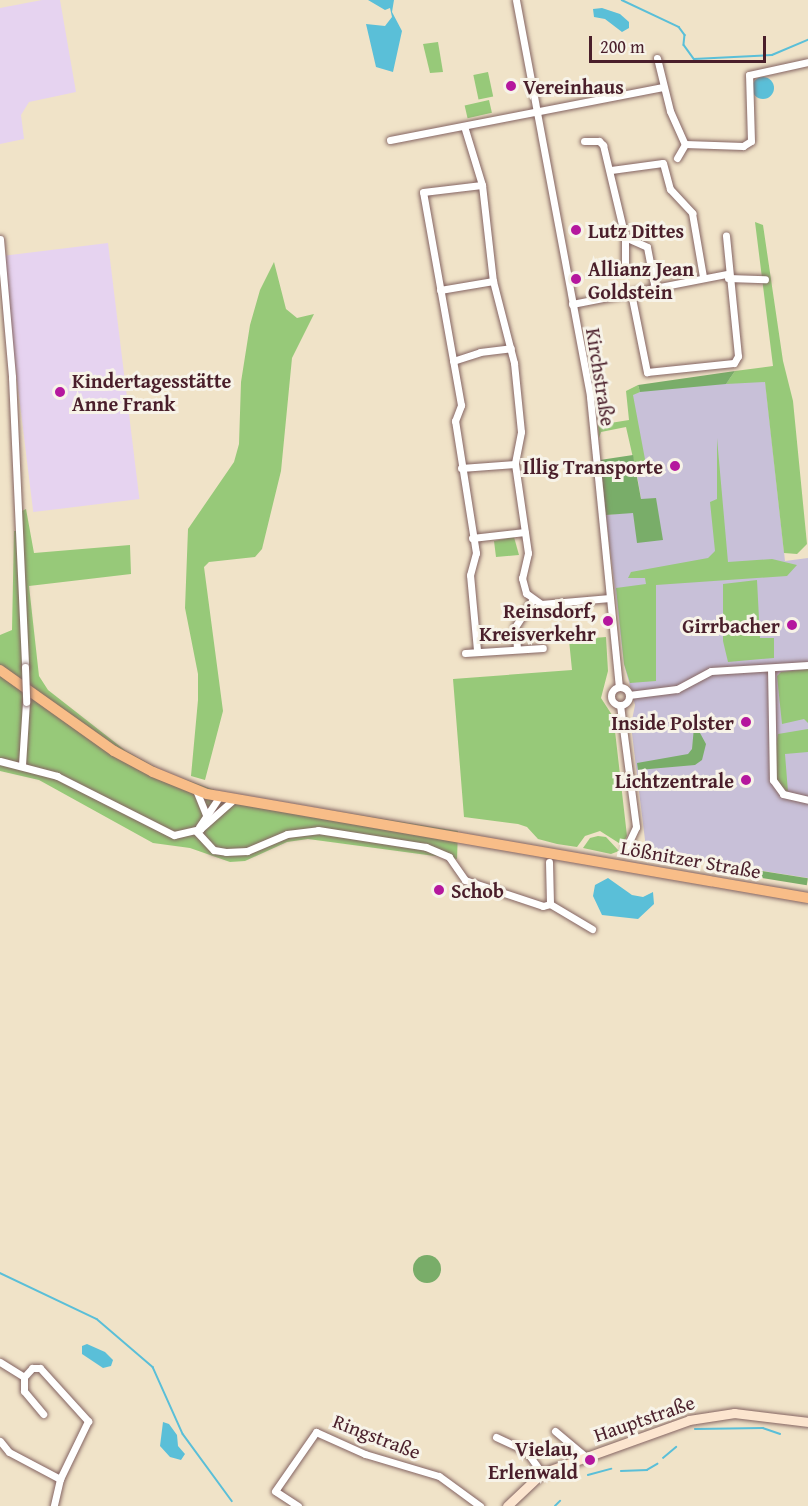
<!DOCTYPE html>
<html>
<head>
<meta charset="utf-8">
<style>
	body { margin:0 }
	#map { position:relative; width:808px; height:1506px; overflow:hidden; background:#f0e3c8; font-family:"Gentium Book Plus",serif }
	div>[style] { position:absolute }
	.built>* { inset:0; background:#e6d3f0; transform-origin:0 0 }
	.industrial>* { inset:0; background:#c8c0d8 }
	.green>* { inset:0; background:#97c979; transform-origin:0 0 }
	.forest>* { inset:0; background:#79ad69; transform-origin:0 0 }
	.round { border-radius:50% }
	.water>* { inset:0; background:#5abfd8 }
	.stream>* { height:1.5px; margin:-0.75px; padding:0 0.75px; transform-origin:0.75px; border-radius:0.75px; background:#5abfd8 }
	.roads { filter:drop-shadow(0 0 2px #846462) drop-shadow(0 0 2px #846462) }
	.minor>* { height:7px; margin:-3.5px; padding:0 3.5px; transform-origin:3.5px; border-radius:3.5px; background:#fff }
	.minor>.ring { margin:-3.5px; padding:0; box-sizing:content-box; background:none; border:7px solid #fff; border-radius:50% }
	.secondary>* { height:9px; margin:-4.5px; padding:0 4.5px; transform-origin:4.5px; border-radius:4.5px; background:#fce5cf }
	.primary>* { height:10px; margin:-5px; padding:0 5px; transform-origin:5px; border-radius:5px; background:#f8bd88 }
	.bridges { filter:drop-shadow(0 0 2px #846462) drop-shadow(0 0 2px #846462) }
	.minor-bridge>* { height:7px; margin:-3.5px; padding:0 3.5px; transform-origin:3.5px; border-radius:3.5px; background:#fff }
	.dots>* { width:16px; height:16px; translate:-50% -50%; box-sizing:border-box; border:3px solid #f7f3e8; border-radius:50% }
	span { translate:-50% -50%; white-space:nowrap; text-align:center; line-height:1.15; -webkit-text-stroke:6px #f7f3e8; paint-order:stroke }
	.poi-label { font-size:20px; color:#4a1f2b; font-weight:700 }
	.left { translate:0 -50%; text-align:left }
	.right { translate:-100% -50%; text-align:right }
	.street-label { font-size:20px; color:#4a1f2b }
	.scale { position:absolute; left:589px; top:36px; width:177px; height:27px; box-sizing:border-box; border:3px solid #4a1f2b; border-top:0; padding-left:8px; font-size:18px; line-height:21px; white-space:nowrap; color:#4a1f2b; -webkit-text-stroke:4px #f7f3e8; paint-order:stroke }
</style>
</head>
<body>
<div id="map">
	<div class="built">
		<div style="clip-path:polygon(42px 0,60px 0,76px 92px,29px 102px,21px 115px,24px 139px,0 144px,0 8px)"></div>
		<div style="left:108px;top:243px;width:258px;height:107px;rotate:83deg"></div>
	</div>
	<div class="industrial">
		<div style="clip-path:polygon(745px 378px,765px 379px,785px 561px,808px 558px,808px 878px,695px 860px,646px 848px,636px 767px,631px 725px,635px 705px,624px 664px,606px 515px,633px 512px,641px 499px,629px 426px,634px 425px,628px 391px)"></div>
	</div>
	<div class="green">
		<div style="clip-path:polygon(438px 42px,443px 72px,430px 73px,423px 44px)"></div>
		<div style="left:488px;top:72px;width:25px;height:15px;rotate:78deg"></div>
		<div style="left:489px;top:100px;width:13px;height:25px;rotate:77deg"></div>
		<div style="clip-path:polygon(755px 222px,763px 225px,783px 361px,793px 401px,807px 544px,797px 554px,784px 553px,765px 382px,726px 384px,735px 371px,773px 366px)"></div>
		<div style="clip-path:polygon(274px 262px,286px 309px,297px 318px,314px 314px,292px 358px,281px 471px,262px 549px,255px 557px,209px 562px,204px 567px,223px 711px,205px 780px,191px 776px,198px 700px,198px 674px,185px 608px,188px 529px,234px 462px,239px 444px,241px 382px,250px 325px,260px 290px)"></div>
		<div style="clip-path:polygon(638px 385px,640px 392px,633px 395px,647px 470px,636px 471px,626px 427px,601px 432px,599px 438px,598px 425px,629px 420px,626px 391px)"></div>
		<div style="clip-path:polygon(717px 438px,728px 562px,772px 559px,797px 565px,787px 576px,656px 585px,656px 681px,630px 683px,624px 664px,616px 588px,646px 584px,645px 578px,628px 578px,631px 572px,708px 558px,715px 551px,710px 502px,717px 499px)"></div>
		<div style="clip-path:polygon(26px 509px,34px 553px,130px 545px,131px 574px,29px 586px,39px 676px,48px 690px,126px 751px,164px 772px,223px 793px,458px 831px,457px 859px,308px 839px,287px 842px,245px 861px,230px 862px,190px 848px,153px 843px,39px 780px,0 771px,0 635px,12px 630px,14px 531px,21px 531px,20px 512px)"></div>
		<div style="clip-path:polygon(514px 537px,519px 555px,496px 557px,494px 541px)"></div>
		<div style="clip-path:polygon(757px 580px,760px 638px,774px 638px,774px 658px,728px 662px,723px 641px,723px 584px)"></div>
		<div style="clip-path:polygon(606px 637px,608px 671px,601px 698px,612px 715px,615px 731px,627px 836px,622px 845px,600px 831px,585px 836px,577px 847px,557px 844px,538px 839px,527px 827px,518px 824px,464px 817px,453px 679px,572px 670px,569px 640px)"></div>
		<div style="clip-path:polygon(808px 669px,808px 723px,804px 719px,782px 724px,777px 676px,781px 672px)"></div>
		<div style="clip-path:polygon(808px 729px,808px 752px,785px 754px,788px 792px,776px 781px,774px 754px,778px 734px)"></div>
		<div style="clip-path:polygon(598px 836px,606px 837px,619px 851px,611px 854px,583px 848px,590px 838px)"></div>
	</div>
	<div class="forest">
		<div style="clip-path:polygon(735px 371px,726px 384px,640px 392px,638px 385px)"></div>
		<div style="clip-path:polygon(633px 455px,641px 499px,656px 498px,663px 540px,637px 543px,633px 513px,606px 515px,600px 460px)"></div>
		<div style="clip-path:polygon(695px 716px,699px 716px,700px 733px,706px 744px,702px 760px,695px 765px,638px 770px,637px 763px,688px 754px,692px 749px)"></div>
		<div style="left:718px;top:864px;width:91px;height:7px;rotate:9deg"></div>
		<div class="round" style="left:413px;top:1255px;width:28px;height:28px"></div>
	</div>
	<div class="water">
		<div style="clip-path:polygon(368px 0,394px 0,392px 12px,402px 31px,393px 72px,376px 67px,366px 24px,385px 26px,392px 17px,390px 8px,385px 10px)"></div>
		<div style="clip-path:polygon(602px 8px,620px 14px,629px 22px,629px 28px,622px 32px,605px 19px,594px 17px,593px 9px)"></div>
		<div class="round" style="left:752px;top:77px;width:22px;height:22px"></div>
		<div style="clip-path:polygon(608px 878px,632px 895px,643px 897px,653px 892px,654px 904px,638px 919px,602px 915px,593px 896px,595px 885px)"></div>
		<div style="clip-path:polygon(87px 1344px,105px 1352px,113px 1360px,111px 1366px,103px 1368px,82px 1354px,82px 1346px)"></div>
		<div style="clip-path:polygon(163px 1422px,169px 1424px,177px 1435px,178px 1446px,185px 1454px,181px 1460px,170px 1457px,160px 1446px)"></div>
	</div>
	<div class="stream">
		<div style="left:622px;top:0;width:63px;rotate:25.3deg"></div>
		<div style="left:679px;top:27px;width:10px;rotate:53deg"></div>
		<div style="left:685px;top:35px;width:10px;rotate:96deg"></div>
		<div style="left:684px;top:45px;width:17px;rotate:54deg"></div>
		<div style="left:694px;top:59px;width:78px;rotate:-2.9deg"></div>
		<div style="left:772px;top:55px;width:39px;rotate:-23deg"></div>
		<div style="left:0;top:1273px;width:107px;rotate:25.4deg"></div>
		<div style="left:97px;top:1319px;width:74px;rotate:40.6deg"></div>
		<div style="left:153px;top:1367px;width:73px;rotate:65.9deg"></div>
		<div style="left:183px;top:1434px;width:83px;rotate:53.8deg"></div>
		<div style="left:695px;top:1429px;width:68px;rotate:-0.8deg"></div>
		<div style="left:763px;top:1428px;width:18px;rotate:19deg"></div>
		<div style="left:663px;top:1458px;width:17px;rotate:-40deg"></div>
		<div style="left:621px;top:1471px;width:26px;rotate:-2deg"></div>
		<div style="left:647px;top:1470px;width:12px;rotate:-31deg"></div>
		<div style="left:588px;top:1475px;width:24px;rotate:-15deg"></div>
		<div style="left:555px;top:1506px;width:7px;rotate:-45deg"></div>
	</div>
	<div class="roads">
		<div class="minor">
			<div style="left:516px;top:0;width:404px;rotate:79.4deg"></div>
			<div style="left:590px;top:397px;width:290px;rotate:84.3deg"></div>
			<div style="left:657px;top:58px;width:55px;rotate:76.2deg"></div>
			<div style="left:670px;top:111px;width:36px;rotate:66deg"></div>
			<div style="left:685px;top:144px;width:58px;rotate:2deg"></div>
			<div style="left:743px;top:146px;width:9px;rotate:-32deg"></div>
			<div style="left:751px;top:141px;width:66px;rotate:-91.7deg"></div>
			<div style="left:749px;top:75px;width:60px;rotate:-12.4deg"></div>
			<div style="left:464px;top:126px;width:62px;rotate:73deg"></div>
			<div style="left:482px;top:185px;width:97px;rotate:83.5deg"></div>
			<div style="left:493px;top:281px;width:85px;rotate:75.6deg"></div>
			<div style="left:514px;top:363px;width:69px;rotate:84.2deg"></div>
			<div style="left:521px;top:432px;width:33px;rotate:101deg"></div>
			<div style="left:515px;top:464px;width:90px;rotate:81.7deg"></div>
			<div style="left:528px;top:553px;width:26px;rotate:103deg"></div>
			<div style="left:522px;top:578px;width:16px;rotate:75deg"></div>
			<div style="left:526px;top:593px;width:19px;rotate:36deg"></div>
			<div style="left:541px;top:604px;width:69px;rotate:-5deg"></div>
			<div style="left:390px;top:140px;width:278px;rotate:-11deg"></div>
			<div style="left:584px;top:141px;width:15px"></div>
			<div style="left:599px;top:141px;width:6px;rotate:45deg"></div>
			<div style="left:603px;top:145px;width:95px;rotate:76.6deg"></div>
			<div style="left:625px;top:237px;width:24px;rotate:24deg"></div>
			<div style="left:647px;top:247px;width:43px;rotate:79.2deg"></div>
			<div style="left:677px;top:158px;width:16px;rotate:-60deg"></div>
			<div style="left:611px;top:170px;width:52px;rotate:-7.7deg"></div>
			<div style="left:663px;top:163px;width:27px;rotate:75deg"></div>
			<div style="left:670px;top:189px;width:33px;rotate:47deg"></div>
			<div style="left:692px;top:213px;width:65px;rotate:80.2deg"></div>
			<div style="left:0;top:239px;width:139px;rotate:85deg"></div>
			<div style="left:12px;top:377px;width:290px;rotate:87.4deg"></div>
			<div style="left:625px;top:267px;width:30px;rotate:-90deg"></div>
			<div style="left:728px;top:278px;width:37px;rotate:2deg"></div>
			<div style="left:440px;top:290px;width:54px;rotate:-9.6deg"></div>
			<div style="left:631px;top:293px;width:81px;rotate:78.6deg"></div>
			<div style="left:647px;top:372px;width:87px;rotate:-5.9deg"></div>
			<div style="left:734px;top:363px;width:8px;rotate:-60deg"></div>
			<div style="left:738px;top:356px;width:121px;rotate:-95.7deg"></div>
			<div style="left:572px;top:304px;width:158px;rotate:-11deg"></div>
			<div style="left:453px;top:361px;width:28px;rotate:-18deg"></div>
			<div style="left:480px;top:352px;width:31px;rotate:-7deg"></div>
			<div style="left:461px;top:468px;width:54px;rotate:-4.2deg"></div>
			<div style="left:472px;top:538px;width:53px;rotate:-6.5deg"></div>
			<div style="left:517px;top:648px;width:21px;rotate:-95deg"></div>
			<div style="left:515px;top:627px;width:31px;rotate:-57deg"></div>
			<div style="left:477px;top:650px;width:75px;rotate:-95.3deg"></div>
			<div style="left:470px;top:575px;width:23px;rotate:-75deg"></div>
			<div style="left:476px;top:553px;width:134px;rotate:-99deg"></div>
			<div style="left:455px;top:421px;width:17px;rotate:-69deg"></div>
			<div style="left:461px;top:405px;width:216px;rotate:-100.1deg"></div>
			<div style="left:423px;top:192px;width:59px;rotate:-6.8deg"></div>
			<div style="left:465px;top:653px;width:78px;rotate:-3.7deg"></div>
			<div style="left:771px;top:668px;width:112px;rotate:89deg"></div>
			<div style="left:773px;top:780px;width:17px;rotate:54deg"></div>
			<div style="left:783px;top:794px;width:26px;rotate:13deg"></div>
			<div class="ring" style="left:611px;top:687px;width:11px;height:11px"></div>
			<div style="left:629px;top:695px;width:48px;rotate:-7.1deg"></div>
			<div style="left:677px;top:689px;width:38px;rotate:-28deg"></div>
			<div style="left:711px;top:671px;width:97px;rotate:-3.5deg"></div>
			<div style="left:620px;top:705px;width:123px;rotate:82.5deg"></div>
			<div style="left:636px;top:827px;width:26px;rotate:115deg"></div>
			<div style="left:0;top:761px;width:59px;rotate:14.7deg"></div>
			<div style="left:57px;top:776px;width:131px;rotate:26.8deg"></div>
			<div style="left:174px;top:835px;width:27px;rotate:-13deg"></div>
			<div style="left:200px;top:829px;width:44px;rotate:-41.3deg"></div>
			<div style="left:22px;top:765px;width:63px;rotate:-86.4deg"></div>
			<div style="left:196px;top:790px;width:27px;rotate:68deg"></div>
			<div style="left:199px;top:827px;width:36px;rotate:-56deg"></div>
			<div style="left:196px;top:831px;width:26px;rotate:47deg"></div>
			<div style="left:214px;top:850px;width:12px;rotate:9deg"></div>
			<div style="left:226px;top:852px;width:21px;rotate:-3deg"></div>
			<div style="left:247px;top:851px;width:43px;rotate:-23deg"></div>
			<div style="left:287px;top:834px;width:31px;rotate:-7deg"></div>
			<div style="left:318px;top:830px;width:109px;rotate:8.9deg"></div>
			<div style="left:426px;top:847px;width:25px;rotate:23deg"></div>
			<div style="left:449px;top:857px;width:28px;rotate:55deg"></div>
			<div style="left:465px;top:880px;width:82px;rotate:18.4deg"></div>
			<div style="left:543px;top:906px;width:7px;rotate:-16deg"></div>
			<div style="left:549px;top:862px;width:42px;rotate:88.6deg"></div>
			<div style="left:550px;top:904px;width:49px;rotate:30.8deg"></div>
			<div style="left:0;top:1362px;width:28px;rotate:32deg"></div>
			<div style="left:24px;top:1377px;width:12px;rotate:-48deg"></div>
			<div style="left:32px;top:1368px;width:8px"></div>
			<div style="left:40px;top:1368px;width:72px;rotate:47.8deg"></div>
			<div style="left:88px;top:1421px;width:64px;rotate:115.8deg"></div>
			<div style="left:60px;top:1479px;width:28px;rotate:103deg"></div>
			<div style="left:24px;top:1377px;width:14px;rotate:90deg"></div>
			<div style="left:24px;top:1391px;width:30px;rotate:50deg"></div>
			<div style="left:555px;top:1431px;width:40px;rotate:40deg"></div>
			<div style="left:496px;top:1437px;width:33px;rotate:25deg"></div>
			<div style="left:526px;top:1451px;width:27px;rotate:54deg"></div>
			<div style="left:0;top:1441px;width:14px;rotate:51deg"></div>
			<div style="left:9px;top:1452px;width:58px;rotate:27.9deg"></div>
			<div style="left:298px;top:1506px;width:27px;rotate:-147deg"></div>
			<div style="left:275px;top:1491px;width:72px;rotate:-55.2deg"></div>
			<div style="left:316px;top:1432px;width:54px;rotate:24.2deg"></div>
			<div style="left:365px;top:1454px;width:77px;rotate:16.6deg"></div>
			<div style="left:439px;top:1476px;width:51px;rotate:36.2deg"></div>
		</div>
		<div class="secondary">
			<div style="left:507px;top:1506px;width:48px;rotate:-43.3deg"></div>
			<div style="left:542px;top:1473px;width:156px;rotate:-19.8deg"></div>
			<div style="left:689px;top:1420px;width:46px;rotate:-8.8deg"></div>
			<div style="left:734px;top:1413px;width:75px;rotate:6.9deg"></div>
		</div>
		<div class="primary">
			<div style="left:0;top:670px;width:140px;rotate:35.4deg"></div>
			<div style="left:114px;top:751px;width:44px;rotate:28.3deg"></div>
			<div style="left:153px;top:772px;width:58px;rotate:22.2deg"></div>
			<div style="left:207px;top:794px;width:610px;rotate:9.82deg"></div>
		</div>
	</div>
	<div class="bridges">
		<div class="minor-bridge">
			<div style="left:25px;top:667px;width:35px;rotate:88deg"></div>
		</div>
	</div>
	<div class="dots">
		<div style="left:511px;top:86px;background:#b5179e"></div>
		<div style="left:576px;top:230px;background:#b5179e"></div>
		<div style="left:576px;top:279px;background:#b5179e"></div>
		<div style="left:60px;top:392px;background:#b5179e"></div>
		<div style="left:675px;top:466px;background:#b5179e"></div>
		<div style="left:608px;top:621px;background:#b5179e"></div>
		<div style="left:792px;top:625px;background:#b5179e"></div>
		<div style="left:746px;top:722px;background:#b5179e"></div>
		<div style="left:746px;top:780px;background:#b5179e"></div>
		<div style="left:439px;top:890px;background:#b5179e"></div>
		<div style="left:590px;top:1460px;background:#b5179e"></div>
	</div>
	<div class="poi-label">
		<span class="left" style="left:523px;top:86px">Vereinhaus</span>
		<span class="left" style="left:588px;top:230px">Lutz Dittes</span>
		<span class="left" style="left:588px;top:280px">Allianz Jean<br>Goldstein</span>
		<span class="left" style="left:72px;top:392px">Kindertagesstätte<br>Anne Frank</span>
		<span class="right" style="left:663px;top:466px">Illig Transporte</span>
		<span class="right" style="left:596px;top:622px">Reinsdorf,<br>Kreisverkehr</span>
		<span class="right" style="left:780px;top:625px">Girrbacher</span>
		<span class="right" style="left:734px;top:722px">Inside Polster</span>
		<span class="right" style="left:734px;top:780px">Lichtzentrale</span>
		<span class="left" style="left:451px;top:890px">Schob</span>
		<span class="right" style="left:578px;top:1460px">Vielau,<br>Erlenwald</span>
	</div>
	<div class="street-label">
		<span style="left:601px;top:377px;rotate:81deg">Kirchstraße</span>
		<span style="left:691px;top:859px;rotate:10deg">Lößnitzer Straße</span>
		<span style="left:644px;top:1418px;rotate:-19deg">Hauptstraße</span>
		<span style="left:377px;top:1436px;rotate:21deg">Ringstraße</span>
	</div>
	<div class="scale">200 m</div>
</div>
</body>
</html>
